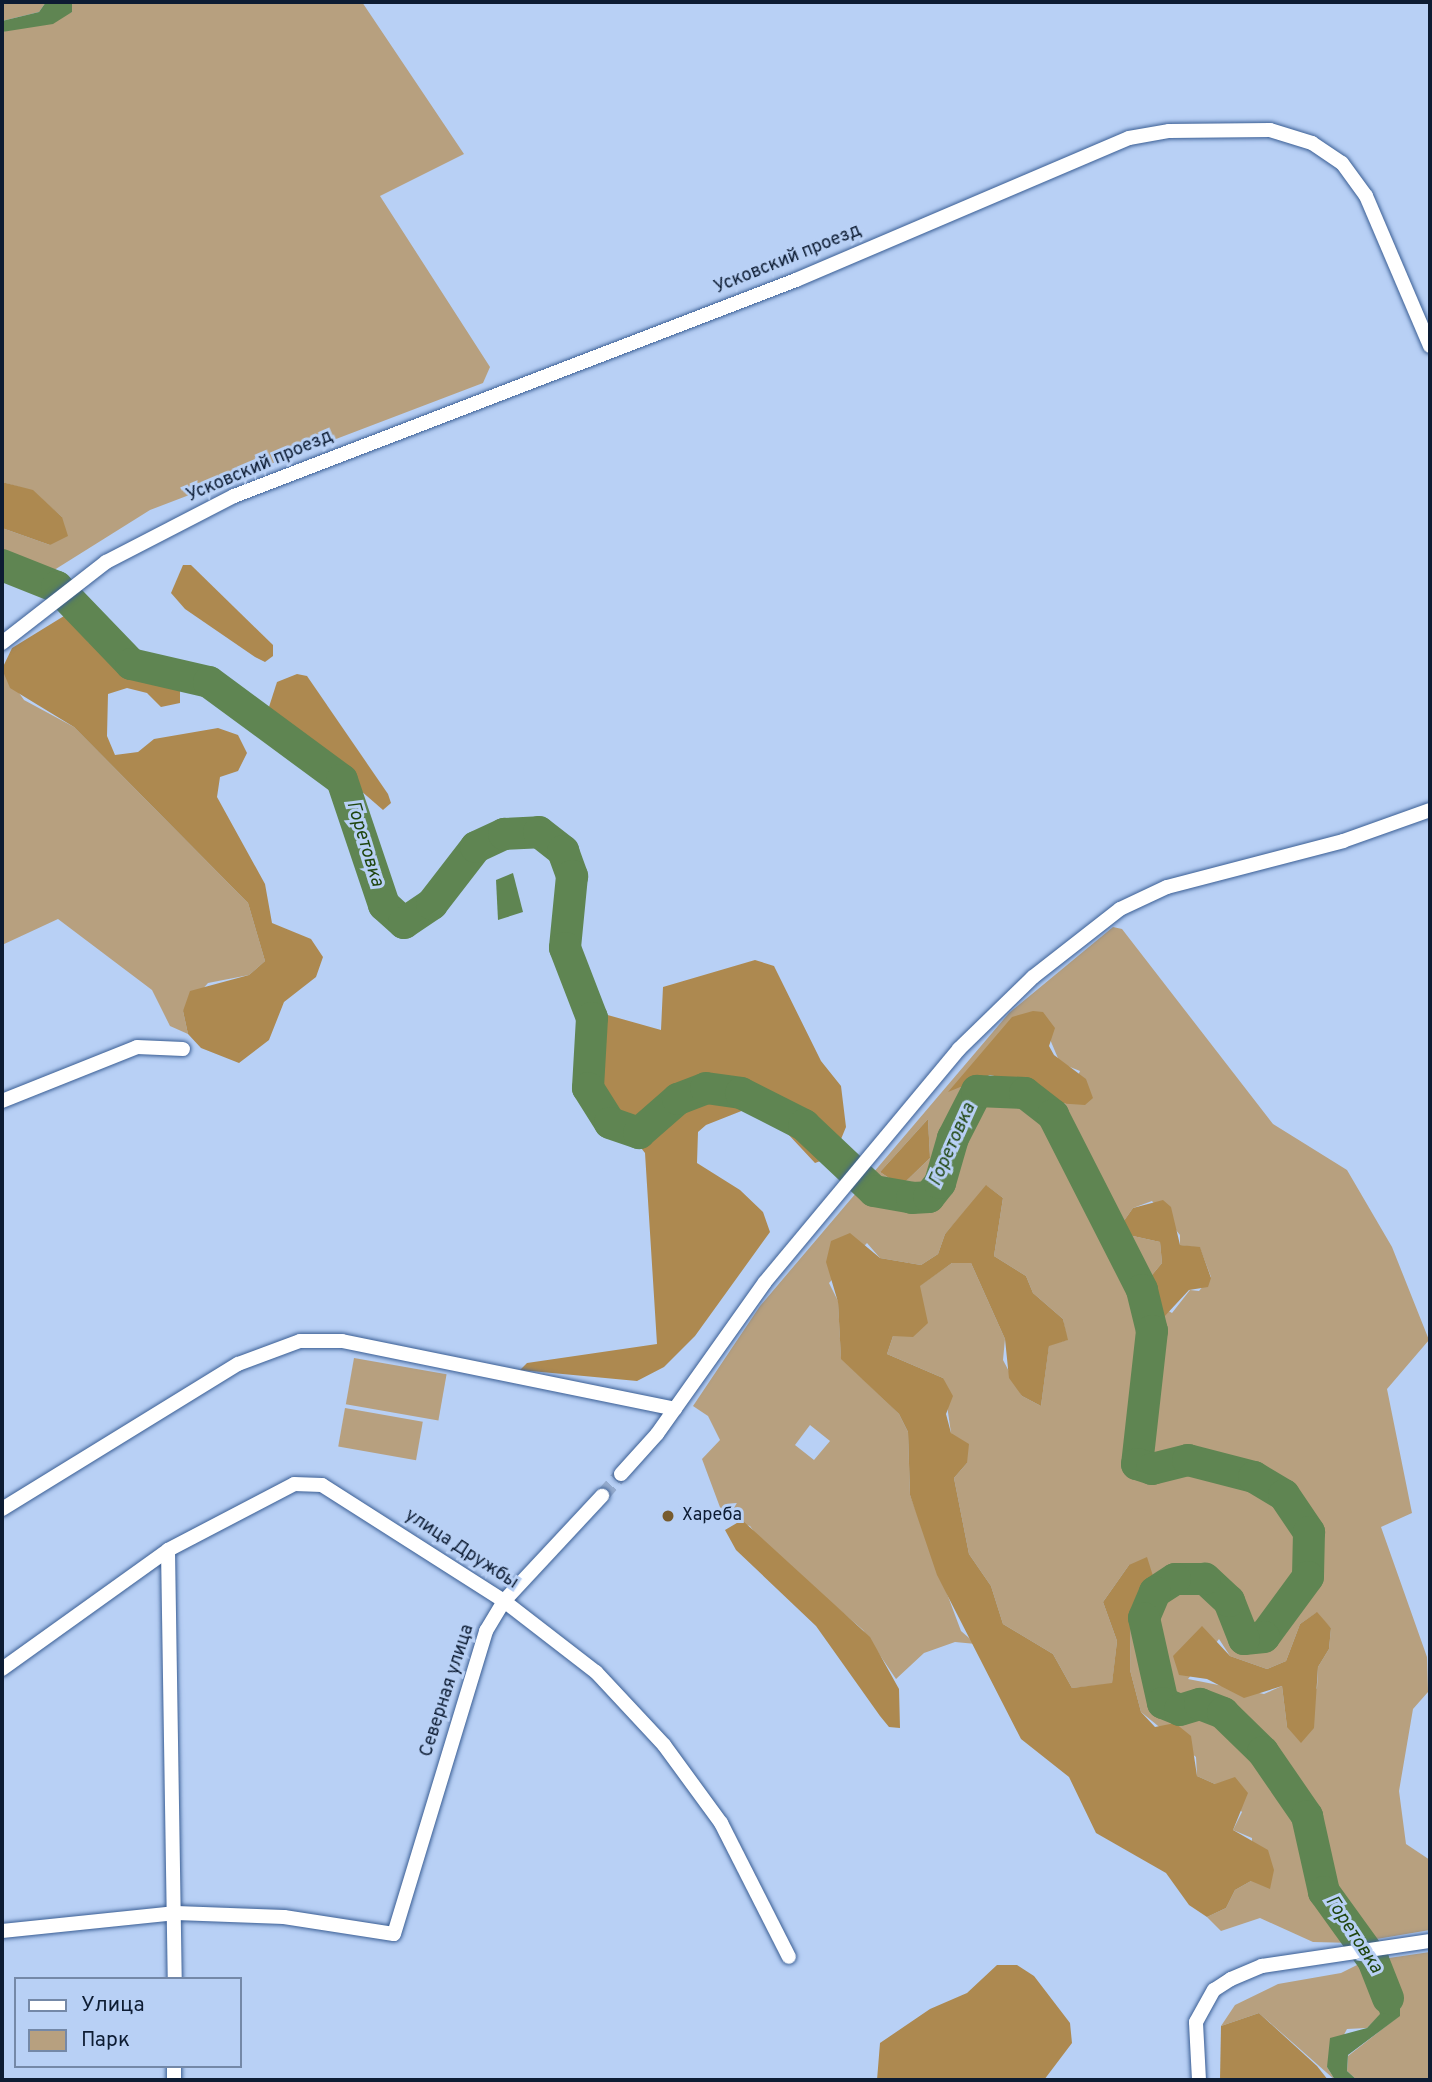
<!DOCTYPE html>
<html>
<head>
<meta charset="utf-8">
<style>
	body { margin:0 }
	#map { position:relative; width:1432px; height:2082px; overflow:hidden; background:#b8d0f5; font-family:Overpass,sans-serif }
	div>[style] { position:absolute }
	.green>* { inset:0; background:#b7a07f; transform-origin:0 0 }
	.forest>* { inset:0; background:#ad8950 }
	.water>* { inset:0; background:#5f8552 }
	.river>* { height:32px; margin:-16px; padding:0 16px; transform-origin:16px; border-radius:16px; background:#5f8552 }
	.street-tunnel>* { height:14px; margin-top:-7px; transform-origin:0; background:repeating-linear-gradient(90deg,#96acce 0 14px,transparent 0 21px) }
	.roads { filter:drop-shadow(0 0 2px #3a5e94) drop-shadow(0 0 2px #3a5e94) }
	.street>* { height:14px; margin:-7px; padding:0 7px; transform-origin:7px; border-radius:7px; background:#fff }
	.dots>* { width:19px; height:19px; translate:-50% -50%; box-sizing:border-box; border:4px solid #b8d0f5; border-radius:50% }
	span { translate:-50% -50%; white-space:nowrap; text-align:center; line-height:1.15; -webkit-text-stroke:6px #b8d0f5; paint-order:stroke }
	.street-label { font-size:18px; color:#0d1c33 }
	.poi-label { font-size:18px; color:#0d1c33 }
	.left { translate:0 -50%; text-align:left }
	.water-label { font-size:19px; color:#1f450f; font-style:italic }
	.frame { position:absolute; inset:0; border:4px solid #0d1c33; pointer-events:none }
	.legend { position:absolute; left:14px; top:1977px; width:228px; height:91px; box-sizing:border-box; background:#b8d0f5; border:2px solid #7488a7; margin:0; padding:9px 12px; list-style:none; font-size:21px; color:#0d1c33 }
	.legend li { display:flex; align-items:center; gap:14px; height:35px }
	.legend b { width:35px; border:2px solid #7488a7 }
</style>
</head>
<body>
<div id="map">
	<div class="green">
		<div style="clip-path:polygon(2px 2px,46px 2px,39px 12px,2px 21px)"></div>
		<div style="clip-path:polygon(72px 2px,362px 2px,464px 154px,380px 196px,490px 367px,483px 383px,150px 510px,51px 572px,35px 562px,2px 556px,2px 528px,50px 545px,62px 517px,33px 491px,2px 482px,2px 32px,72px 12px)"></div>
		<div style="clip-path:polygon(2px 669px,24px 700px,74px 727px,248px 903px,265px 961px,249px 975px,208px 983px,183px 1011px,188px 1034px,170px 1026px,152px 990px,58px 919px,2px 945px)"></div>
		<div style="clip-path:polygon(evenodd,1113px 927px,1122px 929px,1273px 1124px,1347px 1170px,1392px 1247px,1429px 1340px,1387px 1389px,1412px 1513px,1381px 1527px,1427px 1657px,1428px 1692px,1413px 1709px,1399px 1791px,1406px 1844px,1430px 1860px,1430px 1930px,1353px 1943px,1313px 1942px,1260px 1918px,1221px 1931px,1207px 1917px,1226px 1908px,1235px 1890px,1251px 1881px,1252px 1838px,1233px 1830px,1242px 1812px,1215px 1784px,1197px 1776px,1196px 1757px,1141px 1712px,1130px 1670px,1131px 1609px,1153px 1576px,1129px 1565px,1103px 1602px,1117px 1641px,1112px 1684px,1072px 1688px,1053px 1654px,1003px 1624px,991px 1586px,969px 1554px,954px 1478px,967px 1463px,951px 1433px,943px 1378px,887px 1354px,893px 1336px,920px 1306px,919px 1286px,952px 1263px,971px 1263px,1005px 1339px,1003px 1360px,1022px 1396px,1041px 1406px,1049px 1345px,1067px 1340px,1063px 1319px,1033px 1293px,1026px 1276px,994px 1256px,1003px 1198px,987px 1186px,945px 1234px,938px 1254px,921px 1265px,880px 1258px,867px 1243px,829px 1283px,838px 1301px,841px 1358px,899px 1414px,908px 1432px,910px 1495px,961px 1631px,976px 1644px,955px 1642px,924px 1653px,896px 1679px,863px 1630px,762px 1543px,750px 1526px,724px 1518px,702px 1459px,720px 1440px,708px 1416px,693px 1406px,760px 1306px,1009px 1013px,1113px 927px,1049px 1037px,1060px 1063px,1080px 1071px,1065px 1105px,1030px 1084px,980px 1078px,1049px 1037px,1113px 927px,928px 1119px,930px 1158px,901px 1186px,880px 1172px,928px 1119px,1113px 927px,1152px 1201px,1180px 1235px,1180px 1245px,1200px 1248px,1211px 1277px,1199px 1291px,1190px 1290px,1172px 1313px,1151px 1301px,1147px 1281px,1162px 1263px,1160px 1242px,1124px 1234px,1121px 1225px,1133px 1208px,1152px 1201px,1113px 927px,810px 1425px,830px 1441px,814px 1460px,795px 1445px,810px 1425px,1113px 927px,1316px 1613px,1331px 1628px,1329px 1649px,1318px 1667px,1317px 1688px,1287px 1727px,1282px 1686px,1264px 1694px,1188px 1679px,1219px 1639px,1230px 1656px,1267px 1669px,1286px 1661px,1300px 1624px,1316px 1613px)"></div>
		<div style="left:354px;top:1358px;width:94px;height:47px;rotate:10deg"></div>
		<div style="left:345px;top:1408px;width:79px;height:39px;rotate:10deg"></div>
		<div style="clip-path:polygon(1430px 1952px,1430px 2080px,1357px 2080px,1347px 2071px,1348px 2056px,1399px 2016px,1400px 1987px,1382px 1959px)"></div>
		<div style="clip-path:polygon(1363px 1962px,1381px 2014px,1367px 2028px,1347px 2029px,1327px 2067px,1335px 2080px,1259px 2013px,1221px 2026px,1235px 2005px,1278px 1984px,1341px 1973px)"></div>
	</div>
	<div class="forest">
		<div style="clip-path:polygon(2px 482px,33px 490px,62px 517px,68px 536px,50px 545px,2px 528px)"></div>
		<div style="clip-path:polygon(183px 565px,191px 565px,273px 645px,273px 656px,265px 662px,255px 657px,185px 609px,171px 593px)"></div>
		<div style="clip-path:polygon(64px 616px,83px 622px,88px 642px,180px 683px,180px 703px,161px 707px,147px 693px,127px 688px,108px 694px,107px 736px,115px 755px,138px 752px,154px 739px,218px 728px,238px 735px,247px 753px,238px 771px,220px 777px,217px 797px,265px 884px,272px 923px,311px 939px,323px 957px,316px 977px,284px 1002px,269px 1040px,239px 1063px,201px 1048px,188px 1034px,183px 1011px,190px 991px,249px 975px,265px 961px,248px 903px,74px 727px,10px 688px,2px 669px,12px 648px)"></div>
		<div style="clip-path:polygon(297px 674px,307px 676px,388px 794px,391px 803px,383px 810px,268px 710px,277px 682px)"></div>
		<div style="clip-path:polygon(755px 960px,774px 966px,821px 1061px,841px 1086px,846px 1127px,834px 1156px,815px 1163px,773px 1118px,744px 1110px,706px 1125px,698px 1132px,697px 1163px,740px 1190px,763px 1212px,770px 1232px,695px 1336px,664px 1367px,637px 1381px,520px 1370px,527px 1363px,657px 1344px,645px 1153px,597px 1091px,597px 1012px,661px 1030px,663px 987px)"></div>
		<div style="clip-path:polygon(1033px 1011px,1043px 1012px,1055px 1028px,1049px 1046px,1054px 1055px,1086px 1079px,1093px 1098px,1085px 1105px,1055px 1103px,1030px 1084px,990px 1075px,948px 1092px,1012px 1017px)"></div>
		<div style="clip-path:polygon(928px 1119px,930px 1158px,901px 1186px,880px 1172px)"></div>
		<div style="clip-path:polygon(986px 1185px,1003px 1198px,994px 1256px,1026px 1276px,1033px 1293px,1063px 1319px,1068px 1340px,1049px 1346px,1041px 1406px,1022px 1396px,1009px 1378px,1005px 1339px,971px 1263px,952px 1263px,920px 1286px,928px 1323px,913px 1337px,893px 1336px,887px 1354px,943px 1378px,953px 1396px,946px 1414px,951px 1433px,969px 1444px,967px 1463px,954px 1478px,969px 1554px,991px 1586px,1003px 1624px,1053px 1654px,1072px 1688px,1112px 1683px,1117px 1641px,1103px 1602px,1129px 1565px,1147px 1557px,1153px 1576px,1131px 1609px,1130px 1670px,1141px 1712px,1155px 1727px,1175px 1723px,1191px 1736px,1197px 1776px,1215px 1784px,1235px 1777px,1248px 1793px,1233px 1830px,1268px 1850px,1274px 1870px,1270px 1889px,1251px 1881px,1235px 1890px,1226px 1908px,1207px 1917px,1189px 1905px,1166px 1873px,1096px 1833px,1069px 1777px,1021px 1739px,937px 1575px,910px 1495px,908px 1432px,899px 1414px,841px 1359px,838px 1302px,826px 1262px,831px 1241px,850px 1233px,880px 1258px,921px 1265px,938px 1254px,945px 1234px)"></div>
		<div style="clip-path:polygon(1163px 1200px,1171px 1207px,1180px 1245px,1200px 1247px,1211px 1278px,1208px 1287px,1189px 1290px,1163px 1318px,1154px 1311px,1147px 1281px,1162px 1263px,1160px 1242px,1124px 1234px,1121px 1225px,1133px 1208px)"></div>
		<div style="clip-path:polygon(742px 1520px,870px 1637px,899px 1689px,900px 1728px,889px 1727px,880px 1716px,816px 1626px,736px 1550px,725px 1530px)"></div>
		<div style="clip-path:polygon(1317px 1612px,1331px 1628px,1329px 1649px,1318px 1667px,1314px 1728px,1301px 1743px,1287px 1727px,1282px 1686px,1244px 1698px,1207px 1679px,1179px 1675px,1173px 1656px,1202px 1626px,1230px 1656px,1267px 1669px,1286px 1661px,1300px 1624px)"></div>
		<div style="clip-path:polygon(997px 1965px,1017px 1965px,1034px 1976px,1070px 2023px,1072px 2043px,1044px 2080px,877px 2080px,880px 2043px,930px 2009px,967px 1993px)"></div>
		<div style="clip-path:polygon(1259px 2013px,1317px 2066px,1328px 2080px,1220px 2080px,1221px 2026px)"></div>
	</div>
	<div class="water">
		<div style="clip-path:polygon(46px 2px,72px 2px,72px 12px,53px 24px,2px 32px,2px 21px,39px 12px)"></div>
		<div style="clip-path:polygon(513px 873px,523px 912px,498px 920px,496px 880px)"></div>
		<div style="clip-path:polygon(1382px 1959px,1400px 1987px,1400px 2016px,1348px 2055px,1347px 2071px,1357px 2080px,1335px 2080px,1327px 2067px,1330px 2038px,1367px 2028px,1380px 2014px,1363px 1962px)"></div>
	</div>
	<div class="river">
		<div style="left:2px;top:565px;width:59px;rotate:21.8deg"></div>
		<div style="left:57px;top:587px;width:107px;rotate:46.1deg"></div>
		<div style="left:131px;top:664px;width:80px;rotate:13deg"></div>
		<div style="left:209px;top:682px;width:165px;rotate:36.4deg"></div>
		<div style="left:342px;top:780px;width:132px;rotate:71.4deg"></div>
		<div style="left:384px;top:905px;width:27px;rotate:42deg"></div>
		<div style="left:404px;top:923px;width:34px;rotate:-34deg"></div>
		<div style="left:432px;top:904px;width:72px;rotate:-52.3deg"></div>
		<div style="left:476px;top:847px;width:31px;rotate:-25deg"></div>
		<div style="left:504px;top:834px;width:35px;rotate:-3deg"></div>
		<div style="left:539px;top:832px;width:31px;rotate:38deg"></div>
		<div style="left:563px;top:851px;width:27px;rotate:70deg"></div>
		<div style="left:572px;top:876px;width:72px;rotate:95.6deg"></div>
		<div style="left:565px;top:948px;width:75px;rotate:68.9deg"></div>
		<div style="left:592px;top:1018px;width:70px;rotate:93.3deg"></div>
		<div style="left:588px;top:1088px;width:41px;rotate:57.8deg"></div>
		<div style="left:610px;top:1123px;width:31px;rotate:19deg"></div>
		<div style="left:639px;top:1133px;width:52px;rotate:-41.1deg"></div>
		<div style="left:678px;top:1099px;width:30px;rotate:-21deg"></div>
		<div style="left:706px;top:1088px;width:35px;rotate:8deg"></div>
		<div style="left:741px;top:1093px;width:71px;rotate:26.9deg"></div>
		<div style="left:804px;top:1125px;width:96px;rotate:43.3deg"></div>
		<div style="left:874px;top:1191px;width:39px;rotate:10deg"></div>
		<div style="left:912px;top:1198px;width:17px;rotate:-3deg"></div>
		<div style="left:929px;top:1197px;width:18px;rotate:-52deg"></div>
		<div style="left:940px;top:1183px;width:47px;rotate:-73.9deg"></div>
		<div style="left:953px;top:1138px;width:53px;rotate:-62.9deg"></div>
		<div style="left:977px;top:1091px;width:48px;rotate:2.4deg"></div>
		<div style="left:1025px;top:1093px;width:36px;rotate:38deg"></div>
		<div style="left:1053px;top:1115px;width:196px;rotate:63deg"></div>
		<div style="left:1142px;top:1290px;width:42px;rotate:76.3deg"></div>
		<div style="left:1152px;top:1331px;width:134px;rotate:96.4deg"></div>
		<div style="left:1137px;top:1464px;width:16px;rotate:18deg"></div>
		<div style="left:1152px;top:1469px;width:37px;rotate:-14deg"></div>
		<div style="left:1188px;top:1460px;width:68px;rotate:14.4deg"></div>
		<div style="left:1254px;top:1477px;width:35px;rotate:31deg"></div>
		<div style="left:1284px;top:1495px;width:45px;rotate:56deg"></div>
		<div style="left:1309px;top:1532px;width:45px;rotate:91.3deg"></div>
		<div style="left:1308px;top:1577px;width:74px;rotate:126.3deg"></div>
		<div style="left:1264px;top:1637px;width:20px;rotate:174deg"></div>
		<div style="left:1244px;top:1639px;width:41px;rotate:-111.5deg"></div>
		<div style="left:1229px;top:1601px;width:33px;rotate:-137deg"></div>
		<div style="left:1205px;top:1579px;width:30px;rotate:180deg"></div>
		<div style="left:1175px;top:1579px;width:24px;rotate:147deg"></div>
		<div style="left:1155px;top:1592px;width:28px;rotate:113deg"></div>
		<div style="left:1144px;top:1618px;width:87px;rotate:77.4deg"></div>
		<div style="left:1163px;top:1703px;width:18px;rotate:22deg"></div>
		<div style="left:1180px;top:1710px;width:21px;rotate:-17deg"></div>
		<div style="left:1200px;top:1704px;width:25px;rotate:21deg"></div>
		<div style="left:1223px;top:1713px;width:56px;rotate:44.3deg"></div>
		<div style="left:1263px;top:1752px;width:78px;rotate:55.5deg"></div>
		<div style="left:1307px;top:1816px;width:78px;rotate:77.4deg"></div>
		<div style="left:1324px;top:1892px;width:84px;rotate:54.2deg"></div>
		<div style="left:1373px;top:1960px;width:41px;rotate:68.5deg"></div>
	</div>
	<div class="street-tunnel">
		<div style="left:602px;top:1496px;width:29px;rotate:-49deg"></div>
	</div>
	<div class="roads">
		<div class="street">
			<div style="left:2px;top:643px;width:132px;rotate:-37.9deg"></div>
			<div style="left:106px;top:562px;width:144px;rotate:-27.3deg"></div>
			<div style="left:234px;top:496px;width:602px;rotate:-21.02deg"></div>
			<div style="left:796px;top:280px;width:362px;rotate:-23.1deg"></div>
			<div style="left:1129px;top:138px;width:41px;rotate:-9.9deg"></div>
			<div style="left:1169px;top:131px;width:101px;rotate:-0.6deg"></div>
			<div style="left:1270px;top:130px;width:44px;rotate:17.2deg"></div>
			<div style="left:1312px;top:143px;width:36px;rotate:34deg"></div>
			<div style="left:1342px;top:163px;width:41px;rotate:54deg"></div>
			<div style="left:1366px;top:196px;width:163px;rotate:66.9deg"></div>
			<div style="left:2px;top:1101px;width:145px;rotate:-21.8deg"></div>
			<div style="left:137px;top:1047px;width:46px;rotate:2.5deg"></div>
			<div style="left:621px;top:1474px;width:54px;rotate:-48deg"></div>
			<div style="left:657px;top:1434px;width:186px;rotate:-54.6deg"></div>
			<div style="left:765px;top:1282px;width:303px;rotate:-50.2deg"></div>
			<div style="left:959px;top:1049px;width:103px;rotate:-44.2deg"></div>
			<div style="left:1033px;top:977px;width:110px;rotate:-38deg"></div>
			<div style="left:1120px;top:909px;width:52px;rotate:-25.1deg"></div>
			<div style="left:1167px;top:887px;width:182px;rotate:-14.6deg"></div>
			<div style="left:1343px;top:841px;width:92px;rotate:-19.6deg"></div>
			<div style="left:2px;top:1509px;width:277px;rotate:-31.6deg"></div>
			<div style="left:238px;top:1364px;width:66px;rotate:-20.4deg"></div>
			<div style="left:300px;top:1341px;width:42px"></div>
			<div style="left:342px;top:1341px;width:340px;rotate:11.5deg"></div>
			<div style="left:168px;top:1550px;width:429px;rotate:89.1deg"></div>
			<div style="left:2px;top:1669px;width:204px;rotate:-35.6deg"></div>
			<div style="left:168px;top:1550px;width:142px;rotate:-27.6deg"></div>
			<div style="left:294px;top:1484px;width:28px;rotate:2deg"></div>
			<div style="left:322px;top:1485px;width:216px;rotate:32.5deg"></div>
			<div style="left:504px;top:1601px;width:116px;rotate:37.7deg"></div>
			<div style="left:596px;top:1672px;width:100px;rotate:47deg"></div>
			<div style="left:664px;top:1745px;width:97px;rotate:53.8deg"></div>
			<div style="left:721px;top:1823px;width:150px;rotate:63.1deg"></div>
			<div style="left:2px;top:1931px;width:175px;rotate:-5.9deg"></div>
			<div style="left:176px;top:1913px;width:108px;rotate:2.1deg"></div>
			<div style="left:284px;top:1917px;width:111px;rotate:8.8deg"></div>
			<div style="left:394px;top:1934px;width:317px;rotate:-73.1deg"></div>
			<div style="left:486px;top:1631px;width:35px;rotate:-59deg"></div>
			<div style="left:504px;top:1601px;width:144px;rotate:-47deg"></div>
			<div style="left:174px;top:2080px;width:14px;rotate:-90deg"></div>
			<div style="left:1199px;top:2080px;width:58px;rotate:-93deg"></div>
			<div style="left:1196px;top:2022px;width:37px;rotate:-61deg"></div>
			<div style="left:1214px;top:1990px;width:20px;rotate:-33deg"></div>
			<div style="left:1231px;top:1979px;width:34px;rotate:-23deg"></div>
			<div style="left:1262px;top:1966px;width:170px;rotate:-8.5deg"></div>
		</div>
	</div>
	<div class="dots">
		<div style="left:668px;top:1516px;background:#775b2e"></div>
	</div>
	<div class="street-label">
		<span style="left:788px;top:260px;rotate:-22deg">Усковский проезд</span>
		<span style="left:260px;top:467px;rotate:-23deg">Усковский проезд</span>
		<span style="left:461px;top:1550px;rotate:33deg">улица Дружбы</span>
		<span style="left:448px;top:1691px;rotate:-72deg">Северная улица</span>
	</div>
	<div class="poi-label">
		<span class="left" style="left:682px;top:1516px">Хареба</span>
	</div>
	<div class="water-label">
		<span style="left:364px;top:844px;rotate:73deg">Горетовка</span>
		<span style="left:953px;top:1145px;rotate:-66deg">Горетовка</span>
		<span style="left:1353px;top:1935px;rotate:57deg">Горетовка</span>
	</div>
	<div class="frame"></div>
	<ul class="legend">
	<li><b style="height:9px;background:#fff"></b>Улица</li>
	<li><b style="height:19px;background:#b7a07f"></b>Парк</li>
	</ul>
</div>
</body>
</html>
